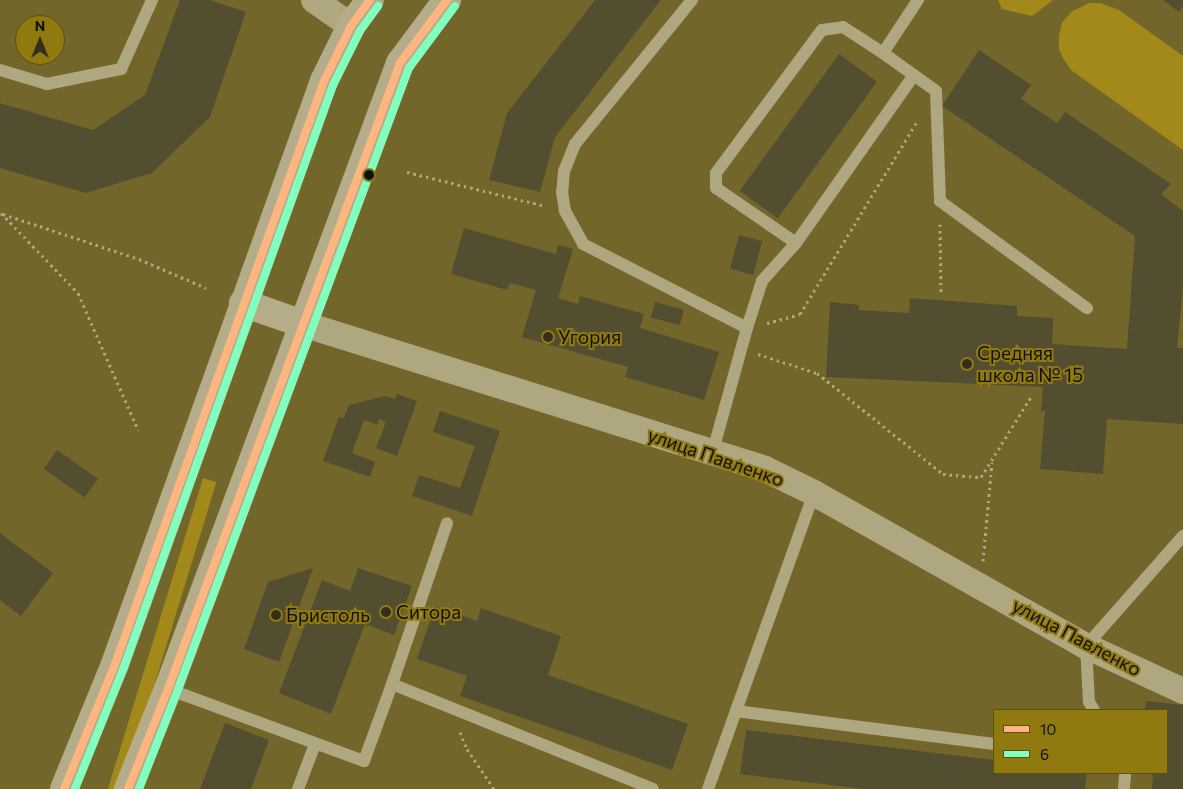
<!DOCTYPE html>
<html>
<head>
<meta charset="utf-8">
<style>
	body { margin:0 }
	#map { position:relative; width:1183px; height:789px; overflow:hidden; background:#73662b; font-family:Commissioner,sans-serif }
	div>[style] { position:absolute }
	.green>* { inset:0; background:#a38919; transform-origin:0 0 }
	.building>* { inset:0; background:#544e31; transform-origin:0 0 }
	.path>* { height:3px; margin-top:-1.5px; transform-origin:0; background:repeating-linear-gradient(90deg,#afa780 0 2.5px,transparent 0 6.5px) }
	.lane>* { height:12px; margin:-6px; padding:0 6px; transform-origin:6px; border-radius:6px; background:#afa780 }
	.street>* { height:26px; margin:-13px; padding:0 13px; transform-origin:13px; border-radius:13px; background:#afa780 }
	.secondary>* { height:28px; margin:-14px; padding:0 14px; transform-origin:14px; border-radius:14px; background:#b5ad89 }
	.bus-1>* { height:8px; margin:-4px; padding:0 4px; transform-origin:4px; border-radius:4px; background:#ffb580 }
	.bus-2>* { height:8px; margin:-4px; padding:0 4px; transform-origin:4px; border-radius:4px; background:#80ffbe }
	.dots>* { width:14px; height:14px; translate:-50% -50%; box-sizing:border-box; border:2px solid #90790e; border-radius:50% }
	span { translate:-50% -50%; white-space:nowrap; text-align:center; line-height:1.15; -webkit-text-stroke:4px #90790e; paint-order:stroke }
	.poi-label { font-size:19px; color:#111 }
	.left { translate:0 -50%; text-align:left }
	.street-label { font-size:19px; color:#111 }
	.legend { position:absolute; left:993px; top:709px; width:175px; height:65px; box-sizing:border-box; background:#90790e; border:1px solid #5d4f0f; margin:0; padding:6px 9px; list-style:none; font-size:15px; color:#111 }
	.legend li { display:flex; align-items:center; gap:10px; height:25px }
	.legend b { width:25px; border:1px solid #5d4f0f }
	.north { position:absolute; left:15px; top:15px; width:50px; height:50px; box-sizing:border-box; background:#90790e; border:1px solid #5d4f0f; border-radius:50%; rotate:0deg; font-size:14px; font-weight:700; line-height:20px; text-align:center; color:#111 }
	.north::after { content:''; display:block; margin:auto; width:18px; height:22px; background:#332f1a; clip-path:polygon(50% 0,100% 100%,50% 72%,0 100%) }
</style>
</head>
<body>
<div id="map">
	<div class="green">
		<div style="clip-path:polygon(998px 0,1053px 0,1032px 16px,1002px 9px)"></div>
		<div style="clip-path:polygon(1089px 3px,1100px 3px,1119px 10px,1183px 56px,1183px 150px,1071px 70px,1063px 58px,1059px 49px,1059px 35px,1062px 23px,1071px 12px)"></div>
		<div style="left:203px;top:478px;width:14px;height:332px;rotate:17deg"></div>
	</div>
	<div class="building">
		<div style="clip-path:polygon(180px 0,210px 0,246px 12px,210px 117px,152px 173px,86px 193px,0 168px,0 103px,93px 130px,145px 95px)"></div>
		<div style="clip-path:polygon(595px 0,661px 0,555px 137px,540px 192px,489px 180px,507px 113px)"></div>
		<div style="clip-path:polygon(1163px 0,1183px 0,1183px 6px,1179px 12px)"></div>
		<div style="clip-path:polygon(979px 50px,1031px 85px,1021px 99px,1057px 123px,1065px 112px,1171px 184px,1161px 194px,1183px 211px,1183px 288px,1177px 348px,1183px 348px,1183px 424px,1107px 419px,1103px 474px,1040px 469px,1045px 411px,1041px 411px,1043px 387px,826px 377px,830px 302px,859px 305px,859px 310px,909px 313px,910px 298px,1017px 306px,1017px 316px,1053px 318px,1052px 344px,1127px 349px,1135px 236px,942px 106px)"></div>
		<div style="left:839px;top:54px;width:47px;height:169px;rotate:36deg"></div>
		<div style="clip-path:polygon(464px 228px,556px 254px,558px 245px,573px 249px,558px 298px,578px 304px,580px 296px,644px 314px,640px 328px,719px 352px,704px 400px,625px 377px,628px 367px,522px 337px,536px 290px,510px 283px,507px 290px,451px 274px)"></div>
		<div style="left:739px;top:235px;width:24px;height:35px;rotate:15deg"></div>
		<div style="left:655px;top:302px;width:30px;height:16px;rotate:15deg"></div>
		<div style="clip-path:polygon(397px 394px,417px 401px,397px 456px,376px 448px,386px 422px,379px 419px,377px 425px,364px 420px,352px 453px,375px 462px,370px 477px,323px 461px,339px 417px,344px 418px,349px 405px,385px 396px,395px 399px)"></div>
		<div style="clip-path:polygon(440px 411px,500px 431px,472px 516px,412px 496px,419px 475px,460px 488px,475px 446px,433px 432px)"></div>
		<div style="left:57px;top:450px;width:50px;height:23px;rotate:35deg"></div>
		<div style="clip-path:polygon(0 533px,53px 573px,21px 616px,0 600px)"></div>
		<div style="clip-path:polygon(313px 568px,279px 662px,244px 649px,268px 582px)"></div>
		<div style="clip-path:polygon(358px 568px,412px 586px,394px 635px,365px 624px,331px 714px,279px 693px,322px 580px,350px 591px)"></div>
		<div style="clip-path:polygon(435px 606px,477px 621px,481px 608px,561px 636px,548px 675px,688px 724px,672px 770px,460px 696px,467px 676px,417px 659px)"></div>
		<div style="clip-path:polygon(1146px 701px,1183px 705px,1183px 789px,1152px 789px,1153px 773px,1167px 773px,1167px 710px,1145px 710px)"></div>
		<div style="clip-path:polygon(225px 723px,269px 740px,251px 789px,200px 789px)"></div>
		<div style="clip-path:polygon(746px 730px,994px 760px,994px 773px,1087px 773px,1085px 789px,864px 789px,740px 774px)"></div>
	</div>
	<div class="path">
		<div style="left:407px;top:172px;width:142px;rotate:13.8deg"></div>
		<div style="left:1px;top:213px;width:111px;rotate:46.1deg"></div>
		<div style="left:78px;top:293px;width:150px;rotate:66.3deg"></div>
		<div style="left:3px;top:214px;width:143px;rotate:18.3deg"></div>
		<div style="left:139px;top:259px;width:73px;rotate:23.4deg"></div>
		<div style="left:940px;top:224px;width:68px;rotate:89.2deg"></div>
		<div style="left:767px;top:323px;width:34px;rotate:-15deg"></div>
		<div style="left:800px;top:314px;width:227px;rotate:-58.7deg"></div>
		<div style="left:758px;top:354px;width:62px;rotate:17.9deg"></div>
		<div style="left:817px;top:373px;width:161px;rotate:38.7deg"></div>
		<div style="left:943px;top:474px;width:38px;rotate:5deg"></div>
		<div style="left:981px;top:477px;width:94px;rotate:-58deg"></div>
		<div style="left:983px;top:561px;width:99px;rotate:-84.8deg"></div>
		<div style="left:460px;top:732px;width:18px;rotate:68deg"></div>
		<div style="left:467px;top:749px;width:48px;rotate:56deg"></div>
	</div>
	<div class="lane">
		<div style="left:692px;top:0;width:186px;rotate:129.1deg"></div>
		<div style="left:575px;top:144px;width:29px;rotate:112deg"></div>
		<div style="left:564px;top:171px;width:21px;rotate:95deg"></div>
		<div style="left:562px;top:192px;width:19px;rotate:81deg"></div>
		<div style="left:565px;top:211px;width:38px;rotate:61deg"></div>
		<div style="left:583px;top:244px;width:184px;rotate:27.1deg"></div>
		<div style="left:747px;top:328px;width:131px;rotate:105.5deg"></div>
		<div style="left:883px;top:53px;width:64px;rotate:-56.6deg"></div>
		<div style="left:0;top:70px;width:49px;rotate:16.6deg"></div>
		<div style="left:47px;top:84px;width:76px;rotate:-11.5deg"></div>
		<div style="left:121px;top:69px;width:76px;rotate:-65.8deg"></div>
		<div style="left:914px;top:75px;width:205px;rotate:125.1deg"></div>
		<div style="left:796px;top:243px;width:97px;rotate:-145.5deg"></div>
		<div style="left:716px;top:188px;width:15px;rotate:-90deg"></div>
		<div style="left:716px;top:173px;width:178px;rotate:-53.5deg"></div>
		<div style="left:822px;top:30px;width:21px;rotate:-8deg"></div>
		<div style="left:843px;top:27px;width:48px;rotate:33deg"></div>
		<div style="left:883px;top:53px;width:65px;rotate:35.6deg"></div>
		<div style="left:936px;top:91px;width:110px;rotate:87.9deg"></div>
		<div style="left:940px;top:201px;width:182px;rotate:36.1deg"></div>
		<div style="left:747px;top:328px;width:49px;rotate:-72.3deg"></div>
		<div style="left:762px;top:281px;width:51px;rotate:-48.2deg"></div>
		<div style="left:392px;top:684px;width:170px;rotate:-71.1deg"></div>
		<div style="left:168px;top:689px;width:209px;rotate:20.2deg"></div>
		<div style="left:364px;top:761px;width:82px;rotate:-70deg"></div>
		<div style="left:392px;top:684px;width:281px;rotate:21.9deg"></div>
		<div style="left:1094px;top:710px;width:9px;rotate:-122deg"></div>
		<div style="left:1089px;top:702px;width:56px;rotate:-93.1deg"></div>
		<div style="left:1086px;top:646px;width:147px;rotate:-48.6deg"></div>
		<div style="left:736px;top:711px;width:260px;rotate:7.3deg"></div>
		<div style="left:298px;top:789px;width:48px;rotate:-69.3deg"></div>
		<div style="left:708px;top:789px;width:314px;rotate:-70.3deg"></div>
		<div style="left:1124px;top:789px;width:16px;rotate:-86deg"></div>
	</div>
	<div class="street">
		<div style="left:314px;top:0;width:45px;rotate:35.1deg"></div>
		<div style="left:303px;top:324px;width:484px;rotate:17.4deg"></div>
		<div style="left:765px;top:469px;width:55px;rotate:26.1deg"></div>
		<div style="left:814px;top:493px;width:312px;rotate:29.4deg"></div>
		<div style="left:1086px;top:646px;width:107px;rotate:24.9deg"></div>
	</div>
	<div class="secondary">
		<div style="left:243px;top:303px;width:64px;rotate:19.3deg"></div>
		<div style="left:64px;top:789px;width:135px;rotate:-67.8deg"></div>
		<div style="left:115px;top:664px;width:619px;rotate:-70.28deg"></div>
		<div style="left:324px;top:81px;width:61px;rotate:-63.9deg"></div>
		<div style="left:351px;top:26px;width:32px;rotate:-54deg"></div>
		<div style="left:128px;top:789px;width:108px;rotate:-68.2deg"></div>
		<div style="left:168px;top:689px;width:668px;rotate:-69.66deg"></div>
		<div style="left:400px;top:63px;width:79px;rotate:-53.3deg"></div>
	</div>
	<div class="bus-1">
		<div style="left:64px;top:789px;width:135px;rotate:-67.8deg"></div>
		<div style="left:115px;top:664px;width:619px;rotate:-70.28deg"></div>
		<div style="left:324px;top:81px;width:61px;rotate:-63.9deg"></div>
		<div style="left:351px;top:26px;width:32px;rotate:-54deg"></div>
		<div style="left:128px;top:789px;width:108px;rotate:-68.2deg"></div>
		<div style="left:168px;top:689px;width:668px;rotate:-69.66deg"></div>
		<div style="left:400px;top:63px;width:79px;rotate:-53.3deg"></div>
	</div>
	<div class="bus-2">
		<div style="left:75px;top:789px;width:131px;rotate:-68.1deg"></div>
		<div style="left:124px;top:667px;width:618px;rotate:-70.25deg"></div>
		<div style="left:333px;top:85px;width:60px;rotate:-63.4deg"></div>
		<div style="left:360px;top:31px;width:31px;rotate:-54deg"></div>
		<div style="left:139px;top:789px;width:104px;rotate:-68.6deg"></div>
		<div style="left:177px;top:692px;width:666px;rotate:-69.61deg"></div>
		<div style="left:409px;top:68px;width:77px;rotate:-53.4deg"></div>
	</div>
	<div class="dots">
		<div style="left:369px;top:175px;background:#111"></div>
		<div style="left:548px;top:337px;background:#332f1a"></div>
		<div style="left:967px;top:364px;background:#332f1a"></div>
		<div style="left:386px;top:612px;background:#332f1a"></div>
		<div style="left:276px;top:615px;background:#332f1a"></div>
	</div>
	<div class="poi-label">
		<span class="left" style="left:558px;top:337px">Угория</span>
		<span class="left" style="left:977px;top:364px">Средняя<br>школа № 15</span>
		<span class="left" style="left:396px;top:612px">Ситора</span>
		<span class="left" style="left:286px;top:615px">Бристоль</span>
	</div>
	<div class="street-label">
		<span style="left:716px;top:457px;rotate:19deg">улица Павленко</span>
		<span style="left:1077px;top:637px;rotate:28deg">улица Павленко</span>
	</div>
	<ul class="legend">
	<li><b style="height:6px;background:#ffb580"></b>10</li>
	<li><b style="height:6px;background:#80ffbe"></b>6</li>
	</ul>
	<div class="north">N</div>
</div>
</body>
</html>
